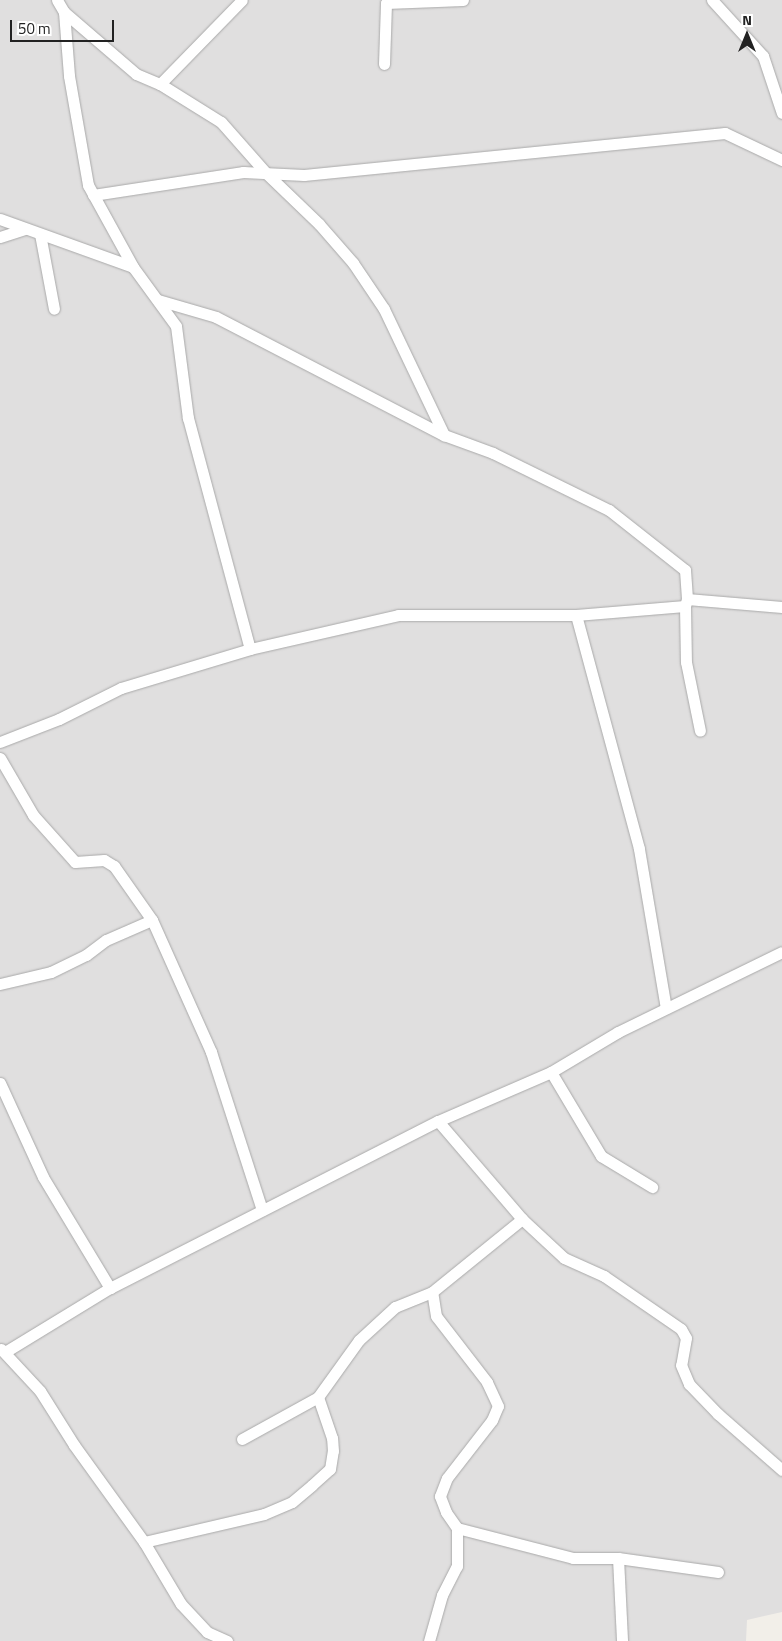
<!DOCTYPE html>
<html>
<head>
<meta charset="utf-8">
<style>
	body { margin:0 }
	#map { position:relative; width:782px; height:1641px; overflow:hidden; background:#f2efe9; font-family:"Titillium Web",sans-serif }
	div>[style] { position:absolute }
	.residential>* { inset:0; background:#e0dfdf }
	.roads { filter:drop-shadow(0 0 1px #a9a9a9) drop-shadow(0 0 1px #a9a9a9) }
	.street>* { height:11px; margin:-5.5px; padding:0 5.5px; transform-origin:5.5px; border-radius:5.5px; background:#fff }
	span { translate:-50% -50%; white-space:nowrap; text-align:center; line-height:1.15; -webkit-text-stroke:4.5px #fff; paint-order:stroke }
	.north { position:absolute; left:722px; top:10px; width:50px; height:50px; -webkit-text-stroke:4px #fff; paint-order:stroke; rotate:0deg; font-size:14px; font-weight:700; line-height:20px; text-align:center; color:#222 }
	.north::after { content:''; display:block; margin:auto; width:18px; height:22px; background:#222; clip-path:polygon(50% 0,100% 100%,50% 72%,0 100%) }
	.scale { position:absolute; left:10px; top:20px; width:104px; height:22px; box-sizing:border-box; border:2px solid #222; border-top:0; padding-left:6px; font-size:15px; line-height:18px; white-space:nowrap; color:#222; -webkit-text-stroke:4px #fff; paint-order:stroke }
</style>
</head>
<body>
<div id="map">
	<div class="residential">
		<div style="clip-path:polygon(0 0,782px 0,782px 1612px,747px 1620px,746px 1641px,0 1641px)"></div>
	</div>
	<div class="roads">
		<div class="street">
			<div style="left:57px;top:0;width:14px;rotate:60deg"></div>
			<div style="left:64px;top:12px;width:64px;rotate:85.5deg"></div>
			<div style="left:69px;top:76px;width:111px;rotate:80.1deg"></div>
			<div style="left:88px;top:185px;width:94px;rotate:61.2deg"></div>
			<div style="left:133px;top:267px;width:73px;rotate:53.9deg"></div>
			<div style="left:176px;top:326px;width:93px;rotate:82.6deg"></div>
			<div style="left:188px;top:418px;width:239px;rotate:75deg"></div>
			<div style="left:712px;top:0;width:76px;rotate:47.7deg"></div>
			<div style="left:763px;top:56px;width:60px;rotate:71.6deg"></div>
			<div style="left:64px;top:12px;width:95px;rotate:40.7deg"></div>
			<div style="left:136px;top:74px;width:26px;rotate:23deg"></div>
			<div style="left:160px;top:84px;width:72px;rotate:31.9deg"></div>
			<div style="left:221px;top:122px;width:68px;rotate:48.6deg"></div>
			<div style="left:266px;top:173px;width:74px;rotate:43.9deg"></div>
			<div style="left:319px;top:224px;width:52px;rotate:48.9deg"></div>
			<div style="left:353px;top:263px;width:55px;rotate:56deg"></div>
			<div style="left:384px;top:309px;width:140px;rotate:64.5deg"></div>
			<div style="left:384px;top:64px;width:61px;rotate:-88.1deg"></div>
			<div style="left:386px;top:3px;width:77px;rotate:-2.2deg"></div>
			<div style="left:160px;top:84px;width:117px;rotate:-45.7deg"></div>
			<div style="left:93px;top:195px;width:152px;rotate:-8.7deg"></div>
			<div style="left:243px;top:172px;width:61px;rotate:2.8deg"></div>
			<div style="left:304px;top:175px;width:423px;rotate:-5.7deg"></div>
			<div style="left:725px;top:133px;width:63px;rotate:25.3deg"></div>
			<div style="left:0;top:219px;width:141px;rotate:19.8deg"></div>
			<div style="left:40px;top:234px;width:76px;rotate:79.4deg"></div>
			<div style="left:0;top:237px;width:26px;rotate:-18deg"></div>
			<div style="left:158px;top:300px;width:60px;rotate:16.3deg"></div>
			<div style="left:216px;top:317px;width:257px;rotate:27.4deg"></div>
			<div style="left:444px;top:435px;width:52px;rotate:20.2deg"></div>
			<div style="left:493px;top:453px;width:129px;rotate:26.2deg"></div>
			<div style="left:609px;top:510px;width:97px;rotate:38.3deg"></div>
			<div style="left:685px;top:570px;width:29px;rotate:86deg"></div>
			<div style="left:685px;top:606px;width:56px;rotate:89deg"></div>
			<div style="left:686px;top:662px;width:70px;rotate:78.5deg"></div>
			<div style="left:576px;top:615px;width:242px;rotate:74.9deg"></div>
			<div style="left:639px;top:849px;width:161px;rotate:80.4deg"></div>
			<div style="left:0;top:742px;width:63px;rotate:-21.3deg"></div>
			<div style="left:59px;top:719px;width:69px;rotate:-26.6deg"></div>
			<div style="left:121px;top:688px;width:135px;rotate:-16.8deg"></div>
			<div style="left:250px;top:649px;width:152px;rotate:-12.9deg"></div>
			<div style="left:398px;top:615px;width:178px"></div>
			<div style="left:576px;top:615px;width:109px;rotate:-4.7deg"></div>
			<div style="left:685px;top:606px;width:7px;rotate:-74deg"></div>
			<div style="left:687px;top:599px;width:95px;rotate:4.8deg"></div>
			<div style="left:0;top:758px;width:66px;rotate:59.9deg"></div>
			<div style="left:33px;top:815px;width:63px;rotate:48.2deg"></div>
			<div style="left:75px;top:862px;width:29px;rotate:-4deg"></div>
			<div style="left:104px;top:860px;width:12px;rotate:31deg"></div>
			<div style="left:114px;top:866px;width:66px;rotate:54.9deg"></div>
			<div style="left:152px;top:920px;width:145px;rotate:65.9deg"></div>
			<div style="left:211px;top:1052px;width:166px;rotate:72.1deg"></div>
			<div style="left:0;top:984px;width:52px;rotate:-13.2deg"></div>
			<div style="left:51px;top:972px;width:39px;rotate:-26deg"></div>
			<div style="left:86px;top:955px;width:25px;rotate:-37deg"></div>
			<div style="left:106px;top:940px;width:50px;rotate:-23.5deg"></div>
			<div style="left:551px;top:1072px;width:98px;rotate:59.2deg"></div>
			<div style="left:601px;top:1156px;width:60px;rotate:31.3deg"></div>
			<div style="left:0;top:1083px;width:103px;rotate:65.4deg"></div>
			<div style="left:43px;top:1177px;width:130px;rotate:58.9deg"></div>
			<div style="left:438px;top:1121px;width:129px;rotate:49.4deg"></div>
			<div style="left:522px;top:1219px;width:57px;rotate:42.9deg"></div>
			<div style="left:564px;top:1258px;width:44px;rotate:24.2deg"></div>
			<div style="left:604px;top:1276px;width:93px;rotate:34.5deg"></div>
			<div style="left:681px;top:1329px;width:10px;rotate:61deg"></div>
			<div style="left:686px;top:1338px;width:27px;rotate:100deg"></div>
			<div style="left:681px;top:1365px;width:21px;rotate:67deg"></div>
			<div style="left:689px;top:1384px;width:42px;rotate:46deg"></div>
			<div style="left:718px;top:1414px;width:85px;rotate:41.2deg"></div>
			<div style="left:1px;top:1349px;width:57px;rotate:47.1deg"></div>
			<div style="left:40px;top:1391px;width:64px;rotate:57.8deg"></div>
			<div style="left:74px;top:1445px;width:120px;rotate:54.2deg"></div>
			<div style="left:144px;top:1542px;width:72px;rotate:59.2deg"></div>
			<div style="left:181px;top:1604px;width:38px;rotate:47deg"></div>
			<div style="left:207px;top:1632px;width:22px;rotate:24deg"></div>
			<div style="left:5px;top:1352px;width:123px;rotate:-31.4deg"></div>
			<div style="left:110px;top:1288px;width:368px;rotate:-27deg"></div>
			<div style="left:438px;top:1121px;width:123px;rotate:-23.4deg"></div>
			<div style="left:551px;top:1072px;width:78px;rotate:-30.8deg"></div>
			<div style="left:618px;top:1032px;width:182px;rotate:-26deg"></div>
			<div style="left:242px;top:1439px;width:87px;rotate:-28.9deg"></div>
			<div style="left:318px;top:1397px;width:70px;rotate:-54.3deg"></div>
			<div style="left:359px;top:1340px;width:49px;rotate:-42.5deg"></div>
			<div style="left:395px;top:1307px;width:40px;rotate:-22deg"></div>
			<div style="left:432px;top:1292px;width:116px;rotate:-39deg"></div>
			<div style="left:457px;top:1528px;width:120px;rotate:14.5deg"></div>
			<div style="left:573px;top:1558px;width:45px"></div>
			<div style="left:618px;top:1558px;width:101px;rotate:8deg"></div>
			<div style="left:144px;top:1542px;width:123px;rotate:-13.1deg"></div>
			<div style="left:264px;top:1514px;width:30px;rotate:-23deg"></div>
			<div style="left:292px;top:1502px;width:26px;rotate:-40deg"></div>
			<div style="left:312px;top:1485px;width:24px;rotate:-42deg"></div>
			<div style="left:330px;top:1469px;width:18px;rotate:-81deg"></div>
			<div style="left:333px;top:1451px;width:13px;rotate:-94deg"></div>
			<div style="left:332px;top:1438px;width:43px;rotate:-108.9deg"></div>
			<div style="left:618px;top:1558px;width:83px;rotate:87.2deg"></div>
			<div style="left:429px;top:1641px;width:48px;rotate:-74.2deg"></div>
			<div style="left:442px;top:1595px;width:33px;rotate:-63deg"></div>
			<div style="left:457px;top:1566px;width:38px;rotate:-90deg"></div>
			<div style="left:457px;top:1528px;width:19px;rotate:-125deg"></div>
			<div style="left:446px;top:1512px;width:17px;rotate:-111deg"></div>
			<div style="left:440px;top:1496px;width:19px;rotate:-69deg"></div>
			<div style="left:447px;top:1478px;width:73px;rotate:-52.2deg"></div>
			<div style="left:492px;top:1420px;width:15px;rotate:-67deg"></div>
			<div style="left:498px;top:1406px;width:26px;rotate:-115deg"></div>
			<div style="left:487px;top:1382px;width:83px;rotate:-127.7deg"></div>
			<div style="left:436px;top:1316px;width:24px;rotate:-99deg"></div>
		</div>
	</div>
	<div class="north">N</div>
	<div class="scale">50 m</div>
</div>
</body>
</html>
